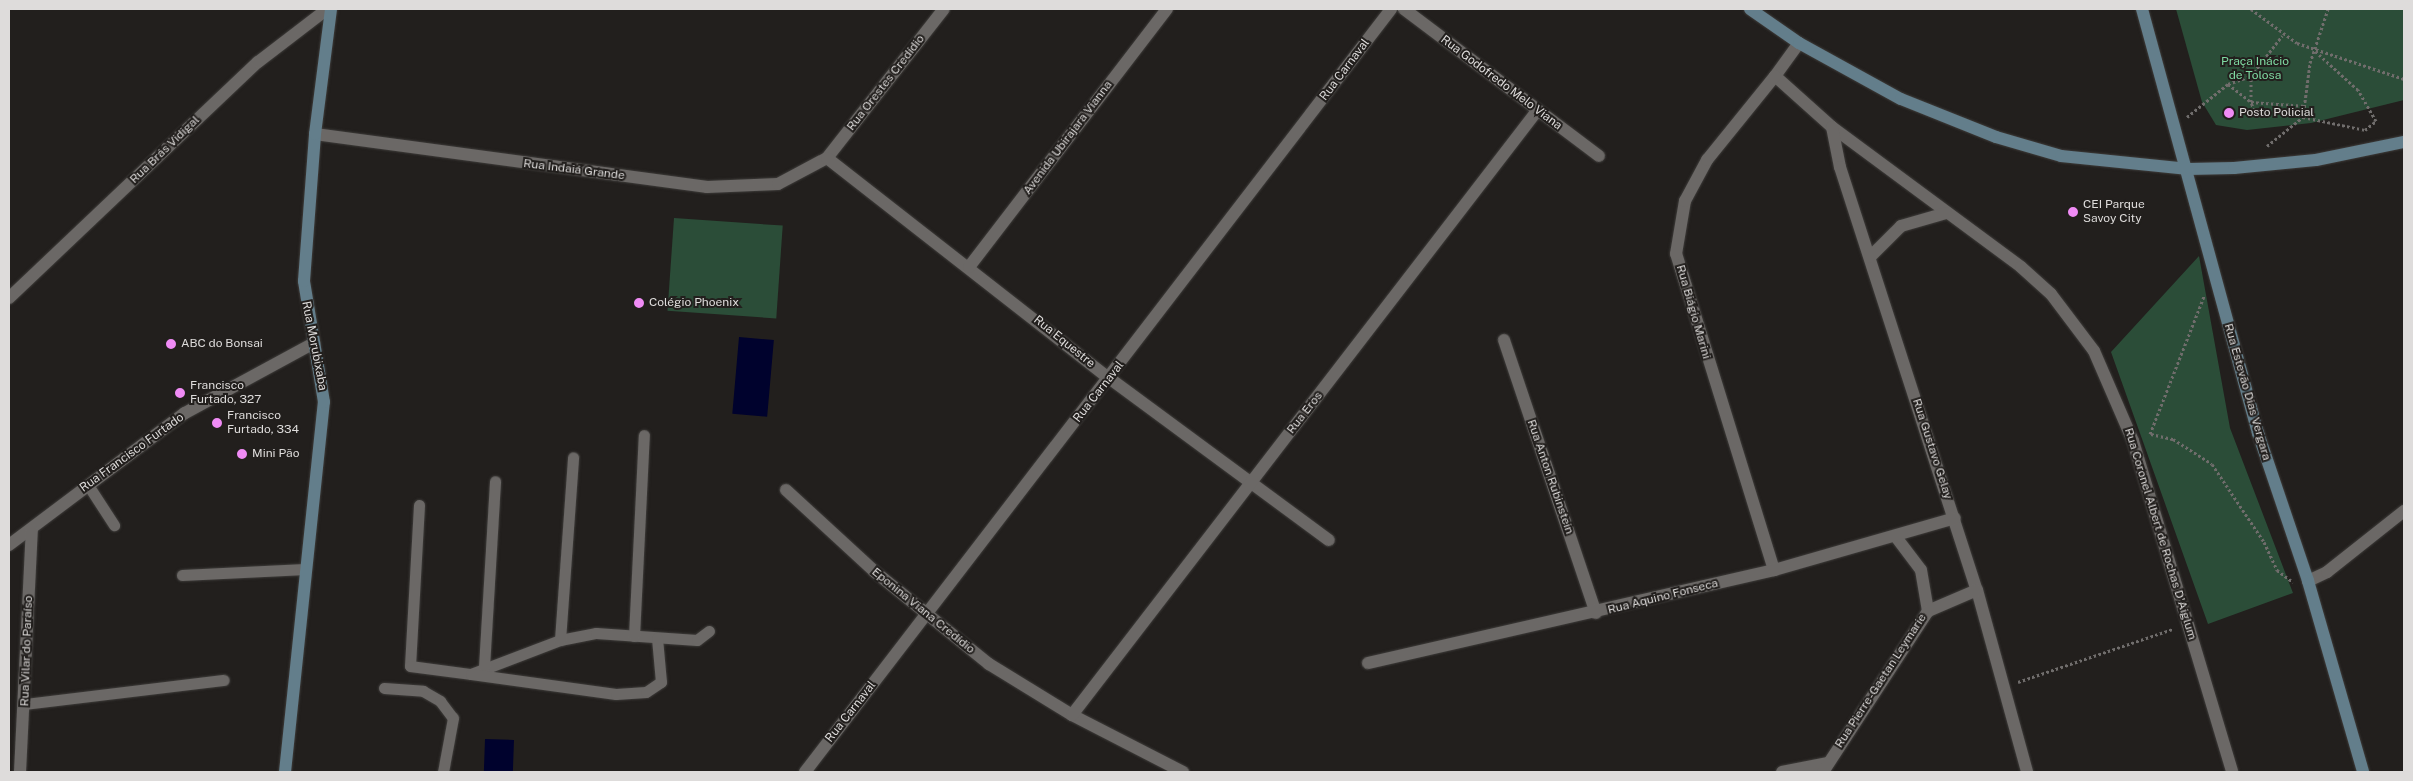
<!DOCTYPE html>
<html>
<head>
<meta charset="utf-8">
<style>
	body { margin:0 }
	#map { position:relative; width:2413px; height:781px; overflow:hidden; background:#221f1d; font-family:"Public Sans",sans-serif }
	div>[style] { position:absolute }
	.green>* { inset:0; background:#2b4d38; transform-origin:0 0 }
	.water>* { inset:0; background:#00022d; transform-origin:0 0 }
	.path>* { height:3px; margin-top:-1.5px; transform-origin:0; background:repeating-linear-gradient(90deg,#706d6c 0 2.5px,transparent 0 5px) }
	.roads { filter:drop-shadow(0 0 1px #3e3c3a) drop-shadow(0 0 1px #3e3c3a) }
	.lane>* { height:11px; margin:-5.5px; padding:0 5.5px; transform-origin:5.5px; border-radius:5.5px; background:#6b6866 }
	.street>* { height:12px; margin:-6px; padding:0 6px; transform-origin:6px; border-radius:6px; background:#6b6866 }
	.secondary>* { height:12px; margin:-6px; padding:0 6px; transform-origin:6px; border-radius:6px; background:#637e8b }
	.dots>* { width:14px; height:14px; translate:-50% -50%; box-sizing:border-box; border:2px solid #221f1d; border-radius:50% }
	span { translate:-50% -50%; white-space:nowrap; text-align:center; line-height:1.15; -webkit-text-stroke:4px #221f1d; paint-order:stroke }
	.park-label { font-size:12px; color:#7fdaa2 }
	.street-label { font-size:12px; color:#dedcdb }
	.poi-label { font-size:12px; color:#dedcdb }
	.left { translate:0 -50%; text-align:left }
	.frame { position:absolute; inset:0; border:10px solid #dedcdb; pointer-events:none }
</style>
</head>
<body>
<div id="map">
	<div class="green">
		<div style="clip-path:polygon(2176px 9px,2404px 9px,2404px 100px,2311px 123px,2247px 130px,2216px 125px,2202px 102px)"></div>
		<div style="left:674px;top:218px;width:109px;height:93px;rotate:4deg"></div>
		<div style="clip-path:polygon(2199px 256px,2230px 428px,2293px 593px,2208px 624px,2111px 352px)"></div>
	</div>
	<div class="water">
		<div style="left:739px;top:337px;width:35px;height:77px;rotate:5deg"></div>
		<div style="left:485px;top:739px;width:29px;height:33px;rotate:2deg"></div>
	</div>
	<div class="path">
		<div style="left:2251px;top:9px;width:57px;rotate:36.5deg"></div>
		<div style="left:2297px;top:43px;width:113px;rotate:18.6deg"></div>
		<div style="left:2228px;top:84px;width:29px;rotate:38deg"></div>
		<div style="left:2251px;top:102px;width:55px;rotate:4.2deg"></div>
		<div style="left:2256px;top:115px;width:14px;rotate:-111deg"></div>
		<div style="left:2251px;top:102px;width:26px;rotate:-90deg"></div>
		<div style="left:2251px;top:76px;width:51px;rotate:-52.2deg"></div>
		<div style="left:2187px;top:117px;width:53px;rotate:-38.8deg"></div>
		<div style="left:2228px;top:84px;width:24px;rotate:-19deg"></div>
		<div style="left:2303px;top:117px;width:63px;rotate:11.8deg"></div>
		<div style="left:2365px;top:130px;width:14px;rotate:-39deg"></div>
		<div style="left:2376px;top:121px;width:36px;rotate:-120deg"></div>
		<div style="left:2358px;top:90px;width:59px;rotate:-137.7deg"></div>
		<div style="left:2267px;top:146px;width:46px;rotate:-38.9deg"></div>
		<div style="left:2303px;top:117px;width:54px;rotate:-82.6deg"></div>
		<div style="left:2310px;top:63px;width:57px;rotate:-71.6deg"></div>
		<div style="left:2150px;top:434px;width:148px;rotate:-68.6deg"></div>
		<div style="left:2151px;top:434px;width:23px;rotate:13deg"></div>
		<div style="left:2173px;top:439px;width:46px;rotate:32.7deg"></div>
		<div style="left:2212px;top:464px;width:94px;rotate:56.3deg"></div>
		<div style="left:2264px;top:542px;width:31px;rotate:65deg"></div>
		<div style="left:2277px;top:570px;width:20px;rotate:37deg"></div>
		<div style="left:2018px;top:682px;width:164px;rotate:-18.9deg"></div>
	</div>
	<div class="roads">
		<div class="lane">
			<div style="left:88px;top:485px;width:48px;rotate:57deg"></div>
			<div style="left:419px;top:505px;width:161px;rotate:93.2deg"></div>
			<div style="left:410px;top:666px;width:62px;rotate:7.5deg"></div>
			<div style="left:471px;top:674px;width:95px;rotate:-20.9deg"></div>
			<div style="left:560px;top:640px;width:37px;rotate:-11deg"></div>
			<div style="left:596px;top:633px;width:101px;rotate:4deg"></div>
			<div style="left:697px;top:640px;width:15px;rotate:-37deg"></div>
			<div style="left:182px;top:575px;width:123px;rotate:-2.8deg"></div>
			<div style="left:634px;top:636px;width:201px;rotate:-87.2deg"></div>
			<div style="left:560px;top:640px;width:183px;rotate:-85.9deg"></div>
			<div style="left:484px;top:667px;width:186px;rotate:-86.6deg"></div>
			<div style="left:471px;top:674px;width:146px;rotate:7.9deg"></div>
			<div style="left:616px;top:694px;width:30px;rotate:-4deg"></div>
			<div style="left:646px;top:692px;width:18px;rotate:-34deg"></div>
			<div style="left:661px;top:682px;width:44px;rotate:-95.2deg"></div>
			<div style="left:384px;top:688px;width:39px;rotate:4deg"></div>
			<div style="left:423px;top:691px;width:20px;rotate:30deg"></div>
			<div style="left:440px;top:701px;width:21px;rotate:53deg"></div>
			<div style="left:453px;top:718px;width:55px;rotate:100.5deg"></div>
			<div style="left:25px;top:704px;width:200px;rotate:-6.9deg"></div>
		</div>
		<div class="street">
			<div style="left:1404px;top:9px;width:244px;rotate:37deg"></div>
			<div style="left:1799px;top:43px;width:41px;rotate:126deg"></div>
			<div style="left:1775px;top:76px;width:76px;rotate:41.8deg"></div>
			<div style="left:1832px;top:127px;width:235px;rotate:36.5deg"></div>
			<div style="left:2021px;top:267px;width:40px;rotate:42deg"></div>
			<div style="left:2051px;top:294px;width:71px;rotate:53deg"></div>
			<div style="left:2094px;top:351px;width:98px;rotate:66.6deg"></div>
			<div style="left:2133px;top:441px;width:345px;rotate:73.3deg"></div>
			<div style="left:1832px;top:127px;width:41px;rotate:78.7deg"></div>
			<div style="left:1840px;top:167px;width:445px;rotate:72.1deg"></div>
			<div style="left:1977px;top:590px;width:189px;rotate:74.6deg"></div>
			<div style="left:315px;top:134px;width:396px;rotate:7.7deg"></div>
			<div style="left:707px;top:187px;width:71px;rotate:-2.4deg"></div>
			<div style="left:778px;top:184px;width:55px;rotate:-28deg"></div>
			<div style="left:827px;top:158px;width:189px;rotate:-51.9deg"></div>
			<div style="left:827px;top:158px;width:358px;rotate:38deg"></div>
			<div style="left:1109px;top:378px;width:273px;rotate:36.4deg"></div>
			<div style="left:1870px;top:257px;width:44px;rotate:-45deg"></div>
			<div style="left:1901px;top:226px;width:47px;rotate:-16.1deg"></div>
			<div style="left:969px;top:267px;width:325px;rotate:-52.5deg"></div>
			<div style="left:9px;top:298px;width:343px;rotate:-43.5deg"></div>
			<div style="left:258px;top:62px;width:87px;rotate:-37.5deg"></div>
			<div style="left:1504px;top:340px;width:288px;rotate:71.4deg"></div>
			<div style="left:786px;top:490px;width:120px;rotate:42.6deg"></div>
			<div style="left:874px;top:571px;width:148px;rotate:39deg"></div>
			<div style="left:989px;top:664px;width:97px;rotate:31.6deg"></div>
			<div style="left:1072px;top:715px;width:125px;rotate:27.2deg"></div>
			<div style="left:1896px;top:537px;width:41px;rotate:52.9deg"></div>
			<div style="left:1921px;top:570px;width:42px;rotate:80.3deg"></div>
			<div style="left:9px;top:545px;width:220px;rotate:-36.9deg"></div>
			<div style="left:185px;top:413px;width:147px;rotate:-28.5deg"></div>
			<div style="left:1774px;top:570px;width:331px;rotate:-107.2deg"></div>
			<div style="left:1676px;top:254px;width:54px;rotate:-80.4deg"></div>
			<div style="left:1685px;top:201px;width:47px;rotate:-61.8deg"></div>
			<div style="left:1707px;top:160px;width:108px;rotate:-51deg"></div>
			<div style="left:2308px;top:581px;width:21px;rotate:-25deg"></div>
			<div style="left:2327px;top:572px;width:98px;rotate:-38.4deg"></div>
			<div style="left:1368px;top:663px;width:417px;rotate:-12.9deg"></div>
			<div style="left:1774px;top:570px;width:188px;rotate:-16deg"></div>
			<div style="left:1072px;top:715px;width:762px;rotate:-52.41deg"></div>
			<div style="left:20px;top:772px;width:242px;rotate:-87.2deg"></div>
			<div style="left:805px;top:772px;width:962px;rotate:-52.47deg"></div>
			<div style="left:1782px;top:772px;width:47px;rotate:-11.1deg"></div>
			<div style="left:1823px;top:772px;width:192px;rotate:-56.9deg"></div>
			<div style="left:1928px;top:611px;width:53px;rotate:-23.2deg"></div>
		</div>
		<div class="secondary">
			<div style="left:1750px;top:9px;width:60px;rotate:34.8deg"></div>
			<div style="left:1799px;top:43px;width:116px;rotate:28.8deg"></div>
			<div style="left:1901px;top:99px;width:102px;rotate:21.8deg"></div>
			<div style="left:1996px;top:137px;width:68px;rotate:16.3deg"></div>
			<div style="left:2061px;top:156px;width:128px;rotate:5.8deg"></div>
			<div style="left:2188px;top:169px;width:46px;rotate:-1.2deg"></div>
			<div style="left:2234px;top:168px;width:82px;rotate:-5.6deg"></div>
			<div style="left:2316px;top:160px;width:90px;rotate:-11.6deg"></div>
			<div style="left:2142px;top:9px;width:440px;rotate:74.7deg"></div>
			<div style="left:2258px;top:433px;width:156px;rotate:71.3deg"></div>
			<div style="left:2308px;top:581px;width:199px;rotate:73.9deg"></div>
			<div style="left:285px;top:772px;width:372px;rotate:-84deg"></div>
			<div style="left:324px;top:402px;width:123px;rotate:-99.4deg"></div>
			<div style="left:304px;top:281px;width:147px;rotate:-85.7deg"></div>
			<div style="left:315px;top:134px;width:126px;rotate:-82.7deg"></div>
		</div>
	</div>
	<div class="dots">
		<div style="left:2229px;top:113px;background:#f08bf5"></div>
		<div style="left:2073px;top:212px;background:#f08bf5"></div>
		<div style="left:639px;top:303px;background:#f08bf5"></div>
		<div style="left:171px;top:344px;background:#f08bf5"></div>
		<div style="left:180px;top:393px;background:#f08bf5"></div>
		<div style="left:217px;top:423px;background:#f08bf5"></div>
		<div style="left:242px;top:454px;background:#f08bf5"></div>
	</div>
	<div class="park-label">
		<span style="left:2255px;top:69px">Praça Inácio<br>de Tolosa</span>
	</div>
	<div class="street-label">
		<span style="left:1345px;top:70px;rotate:-53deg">Rua Carnaval</span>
		<span style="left:886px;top:83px;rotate:-52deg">Rua Orestes Credídio</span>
		<span style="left:1501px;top:83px;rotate:37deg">Rua Godofredo Melo Viana</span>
		<span style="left:1068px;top:138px;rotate:-53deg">Avenida Ubirajara Vianna</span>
		<span style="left:165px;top:150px;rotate:-44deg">Rua Brás Vidigal</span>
		<span style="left:574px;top:170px;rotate:7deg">Rua Indaiá Grande</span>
		<span style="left:1693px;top:312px;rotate:74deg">Rua Biágio Marini</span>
		<span style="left:1064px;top:342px;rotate:39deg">Rua Equestre</span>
		<span style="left:314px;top:346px;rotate:79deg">Rua Morubixaba</span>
		<span style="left:1099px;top:392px;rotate:-52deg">Rua Carnaval</span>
		<span style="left:2247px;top:392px;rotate:74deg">Rua Estevão Dias Vergara</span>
		<span style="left:1305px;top:413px;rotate:-52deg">Rua Eros</span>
		<span style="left:1932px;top:449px;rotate:72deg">Rua Gustavo Gelay</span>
		<span style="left:132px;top:453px;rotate:-36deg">Rua Francisco Furtado</span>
		<span style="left:1550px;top:477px;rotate:71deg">Rua Anton Rubinstein</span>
		<span style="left:2160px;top:534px;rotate:73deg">Rua Coronel Albert de Rochas D'Aiglum</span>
		<span style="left:1663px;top:597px;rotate:-14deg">Rua Aquino Fonseca</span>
		<span style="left:923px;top:611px;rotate:39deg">Eponina Viana Credídio</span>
		<span style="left:27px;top:651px;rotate:-88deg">Rua Vilar do Paraíso</span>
		<span style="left:1881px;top:681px;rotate:-57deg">Rua Pierre-Gaetan Leymarie</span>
		<span style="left:851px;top:712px;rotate:-52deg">Rua Carnaval</span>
	</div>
	<div class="poi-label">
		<span class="left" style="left:2239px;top:113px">Posto Policial</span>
		<span class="left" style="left:2083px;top:212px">CEI Parque<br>Savoy City</span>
		<span class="left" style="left:649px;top:303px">Colégio Phoenix</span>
		<span class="left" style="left:181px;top:344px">ABC do Bonsai</span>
		<span class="left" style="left:190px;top:393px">Francisco<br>Furtado, 327</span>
		<span class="left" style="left:227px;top:423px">Francisco<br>Furtado, 334</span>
		<span class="left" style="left:252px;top:454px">Mini Pão</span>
	</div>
	<div class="frame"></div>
</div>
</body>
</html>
